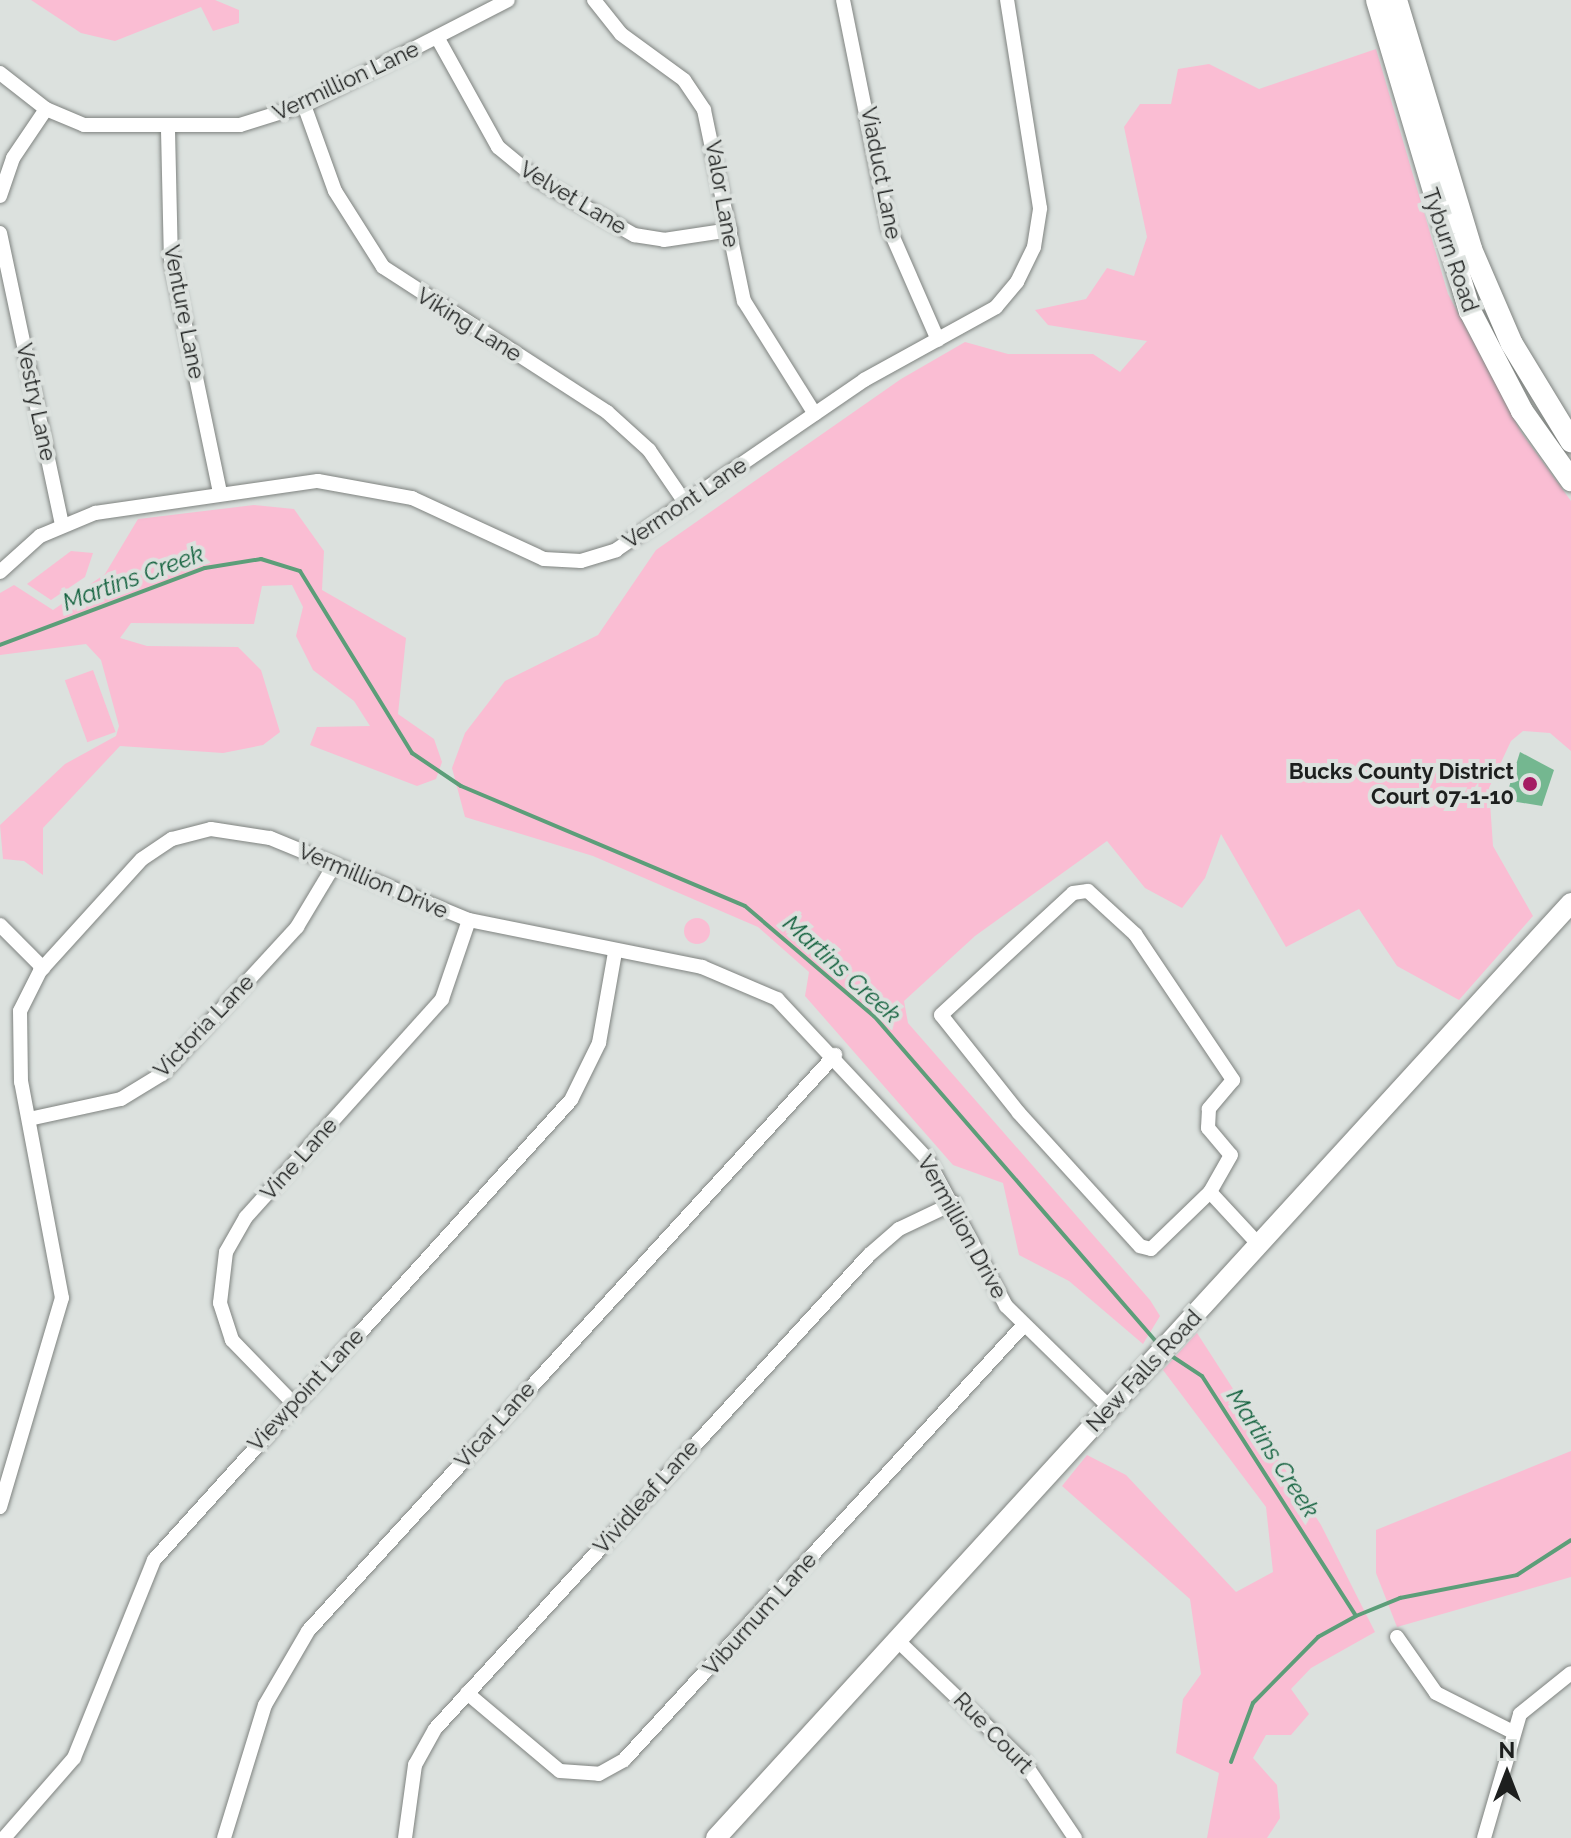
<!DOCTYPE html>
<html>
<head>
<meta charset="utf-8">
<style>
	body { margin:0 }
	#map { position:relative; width:1571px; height:1838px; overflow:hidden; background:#dce1de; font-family:Raleway,sans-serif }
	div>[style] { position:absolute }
	.green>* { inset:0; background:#fabdd3; transform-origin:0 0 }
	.round { border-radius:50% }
	.stream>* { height:4px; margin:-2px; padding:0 2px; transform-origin:2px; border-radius:2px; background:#5c9e79 }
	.building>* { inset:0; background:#74b790 }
	.roads { filter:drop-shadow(0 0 2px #7f8380) drop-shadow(0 0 2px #7f8380) }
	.street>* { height:14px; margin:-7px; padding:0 7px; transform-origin:7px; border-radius:7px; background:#fff }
	.secondary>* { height:20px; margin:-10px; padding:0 10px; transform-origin:10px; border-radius:10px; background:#fff }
	.primary>* { height:22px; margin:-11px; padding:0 11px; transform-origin:11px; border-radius:11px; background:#fff }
	.dots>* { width:22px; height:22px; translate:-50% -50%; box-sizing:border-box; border:4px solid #dce1de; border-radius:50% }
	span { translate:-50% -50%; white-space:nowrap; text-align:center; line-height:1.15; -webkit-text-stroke:8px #dce1de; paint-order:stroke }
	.street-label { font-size:22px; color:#1d1f1e }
	.poi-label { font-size:22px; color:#1d1f1e; font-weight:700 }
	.right { translate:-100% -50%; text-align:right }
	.water-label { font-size:24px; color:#10603c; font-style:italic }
	.north { position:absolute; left:1467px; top:1734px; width:80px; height:80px; -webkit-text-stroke:6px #dce1de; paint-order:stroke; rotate:0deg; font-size:22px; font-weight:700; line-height:32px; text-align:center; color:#1d1f1e }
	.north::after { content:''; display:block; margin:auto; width:28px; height:36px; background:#1d1f1e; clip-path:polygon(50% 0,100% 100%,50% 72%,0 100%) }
</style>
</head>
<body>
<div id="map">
	<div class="green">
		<div style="clip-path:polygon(31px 0,215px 0,239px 10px,239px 23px,213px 31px,201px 7px,115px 41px,81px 33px)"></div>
		<div style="clip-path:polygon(1376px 49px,1448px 294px,1521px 432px,1571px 501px,1571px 751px,1550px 733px,1523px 731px,1511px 741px,1489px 788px,1493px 846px,1533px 916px,1459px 1000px,1397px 966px,1359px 909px,1286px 947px,1221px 834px,1205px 878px,1182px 908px,1145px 888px,1107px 841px,975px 936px,904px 1001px,908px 1023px,1150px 1300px,1160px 1316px,1143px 1344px,1069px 1281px,1019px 1255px,1003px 1183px,953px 1165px,805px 996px,809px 972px,758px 927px,593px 856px,465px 817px,452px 768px,465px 733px,505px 681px,598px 635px,656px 550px,901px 379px,965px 342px,1008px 354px,1093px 354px,1120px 372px,1147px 341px,1048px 325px,1035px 310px,1086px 299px,1107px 268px,1134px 276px,1147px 237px,1124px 127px,1140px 104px,1171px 104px,1178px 69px,1209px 64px,1259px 89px)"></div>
		<div style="clip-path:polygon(254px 505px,294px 509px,324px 551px,322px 590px,406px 638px,398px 714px,434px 739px,442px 762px,436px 779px,417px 786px,310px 745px,317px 727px,370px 726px,354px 701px,313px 670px,296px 636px,303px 607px,292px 585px,262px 586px,254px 624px,131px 623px,120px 638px,147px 646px,238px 647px,261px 670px,280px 732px,263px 745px,223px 753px,120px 746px,43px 828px,43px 875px,24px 861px,3px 859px,0 825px,65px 764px,116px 736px,119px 726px,101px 660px,86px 644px,0 655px,0 593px,14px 585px,53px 610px,105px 574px,138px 519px)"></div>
		<div style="clip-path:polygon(71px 551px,93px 553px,85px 577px,51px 600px,27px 584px)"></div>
		<div style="left:93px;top:670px;width:66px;height:30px;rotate:70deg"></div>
		<div class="round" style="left:684px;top:918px;width:26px;height:26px"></div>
		<div style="clip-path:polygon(1197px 1333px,1321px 1525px,1375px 1632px,1311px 1668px,1291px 1689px,1309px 1714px,1291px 1735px,1266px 1735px,1253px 1758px,1277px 1785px,1280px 1818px,1267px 1838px,1207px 1838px,1219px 1773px,1176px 1753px,1183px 1699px,1201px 1674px,1190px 1599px,1062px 1486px,1087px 1455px,1126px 1475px,1236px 1592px,1273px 1572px,1266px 1507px,1163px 1370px)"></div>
		<div style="clip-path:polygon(1571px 1451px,1571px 1577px,1397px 1627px,1376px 1573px,1376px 1530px)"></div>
	</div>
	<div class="stream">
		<div style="left:0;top:645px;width:219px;rotate:-20.6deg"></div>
		<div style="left:205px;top:568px;width:57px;rotate:-9.1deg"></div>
		<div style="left:261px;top:559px;width:41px;rotate:17.1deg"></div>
		<div style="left:300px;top:571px;width:214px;rotate:58.4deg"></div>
		<div style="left:412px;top:753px;width:59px;rotate:34deg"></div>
		<div style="left:461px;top:786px;width:308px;rotate:22.9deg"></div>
		<div style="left:745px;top:906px;width:170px;rotate:40.5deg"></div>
		<div style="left:874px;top:1016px;width:434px;rotate:49.1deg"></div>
		<div style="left:1167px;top:1353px;width:42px;rotate:33.3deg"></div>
		<div style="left:1202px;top:1376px;width:285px;rotate:57.3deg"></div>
		<div style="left:1356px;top:1616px;width:48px;rotate:-22.2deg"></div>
		<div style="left:1400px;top:1598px;width:119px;rotate:-11.1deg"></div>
		<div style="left:1517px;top:1575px;width:64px;rotate:-32.9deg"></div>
		<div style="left:1231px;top:1762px;width:63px;rotate:-69.6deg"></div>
		<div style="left:1253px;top:1703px;width:93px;rotate:-45.4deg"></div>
		<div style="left:1318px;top:1637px;width:43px;rotate:-28.9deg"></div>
	</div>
	<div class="building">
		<div style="clip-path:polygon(1520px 752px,1554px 770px,1542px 806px,1505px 800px)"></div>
	</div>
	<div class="roads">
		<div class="street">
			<div style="left:594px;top:0;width:43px;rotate:51.5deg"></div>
			<div style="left:621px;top:34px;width:78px;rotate:36.1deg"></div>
			<div style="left:684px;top:80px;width:36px;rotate:56deg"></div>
			<div style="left:704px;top:110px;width:195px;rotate:78.2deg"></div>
			<div style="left:744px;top:301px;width:133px;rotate:57.9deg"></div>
			<div style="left:843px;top:0;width:233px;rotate:78.6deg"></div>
			<div style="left:889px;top:228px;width:122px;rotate:66.4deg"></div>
			<div style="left:437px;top:37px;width:126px;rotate:61deg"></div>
			<div style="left:498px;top:147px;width:52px;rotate:39.5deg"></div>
			<div style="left:538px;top:180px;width:111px;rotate:29.8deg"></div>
			<div style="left:634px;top:235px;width:30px;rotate:9deg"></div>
			<div style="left:664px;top:240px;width:67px;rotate:-8.6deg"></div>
			<div style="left:0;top:73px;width:58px;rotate:38deg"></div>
			<div style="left:46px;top:109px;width:41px;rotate:22.8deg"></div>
			<div style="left:84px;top:125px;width:156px"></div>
			<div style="left:240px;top:125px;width:67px;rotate:-17.4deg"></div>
			<div style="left:304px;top:105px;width:229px;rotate:-27.2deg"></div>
			<div style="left:304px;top:105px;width:91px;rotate:70.2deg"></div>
			<div style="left:335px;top:191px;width:90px;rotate:57.7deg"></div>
			<div style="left:383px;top:267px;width:267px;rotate:32.9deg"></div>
			<div style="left:607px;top:412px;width:57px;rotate:42.1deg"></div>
			<div style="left:649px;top:450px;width:65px;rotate:55.6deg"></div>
			<div style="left:168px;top:130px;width:128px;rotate:88.7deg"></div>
			<div style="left:171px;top:258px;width:239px;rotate:78.2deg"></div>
			<div style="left:0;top:196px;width:40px;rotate:-71.1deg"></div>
			<div style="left:13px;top:158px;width:59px;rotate:-56deg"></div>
			<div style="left:0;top:233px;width:298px;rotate:78deg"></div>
			<div style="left:0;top:572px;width:54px;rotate:-42deg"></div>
			<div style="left:40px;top:536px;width:60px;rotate:-22.7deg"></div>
			<div style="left:95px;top:513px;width:225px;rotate:-8.2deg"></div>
			<div style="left:318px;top:481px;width:96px;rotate:10.3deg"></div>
			<div style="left:412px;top:498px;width:145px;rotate:24.8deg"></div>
			<div style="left:544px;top:559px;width:37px;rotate:3deg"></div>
			<div style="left:581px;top:561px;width:37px;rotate:-17deg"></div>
			<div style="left:616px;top:550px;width:301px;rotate:-34.4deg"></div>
			<div style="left:864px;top:380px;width:151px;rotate:-28.9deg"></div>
			<div style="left:996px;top:307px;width:33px;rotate:-50deg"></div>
			<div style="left:1017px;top:282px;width:39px;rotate:-64deg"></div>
			<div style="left:1034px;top:247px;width:39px;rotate:-81deg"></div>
			<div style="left:1040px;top:208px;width:211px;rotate:-99deg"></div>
			<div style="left:1088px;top:891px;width:64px;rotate:42.5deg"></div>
			<div style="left:1135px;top:934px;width:176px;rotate:56.1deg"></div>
			<div style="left:1233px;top:1080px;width:38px;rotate:130deg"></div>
			<div style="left:1209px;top:1109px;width:19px;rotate:93deg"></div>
			<div style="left:1208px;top:1128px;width:35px;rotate:50deg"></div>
			<div style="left:1231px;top:1155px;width:43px;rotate:119.6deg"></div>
			<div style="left:1210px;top:1192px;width:82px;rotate:136deg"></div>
			<div style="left:1151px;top:1249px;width:11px;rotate:-165deg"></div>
			<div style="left:1140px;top:1246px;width:180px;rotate:-132.3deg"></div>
			<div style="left:1019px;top:1113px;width:125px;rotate:-128.5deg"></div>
			<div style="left:941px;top:1015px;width:180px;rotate:-42.7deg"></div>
			<div style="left:1073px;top:893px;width:15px;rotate:-8deg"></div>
			<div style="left:0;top:925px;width:61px;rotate:45deg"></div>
			<div style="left:29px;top:1119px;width:94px;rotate:-12.3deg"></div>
			<div style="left:121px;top:1099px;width:48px;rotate:-31.4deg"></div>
			<div style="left:162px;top:1074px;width:200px;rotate:-47.4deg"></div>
			<div style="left:297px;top:927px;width:70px;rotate:-59deg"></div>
			<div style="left:1210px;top:1192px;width:74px;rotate:47.2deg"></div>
			<div style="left:293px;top:1403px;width:88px;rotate:-134.1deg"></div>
			<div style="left:232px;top:1340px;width:39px;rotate:-108deg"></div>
			<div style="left:220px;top:1303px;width:51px;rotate:-83.3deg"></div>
			<div style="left:226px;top:1252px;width:40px;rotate:-60.3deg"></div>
			<div style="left:246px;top:1217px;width:293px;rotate:-48deg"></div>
			<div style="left:442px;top:999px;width:83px;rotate:-71.1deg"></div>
			<div style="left:0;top:1507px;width:218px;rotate:-73.5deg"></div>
			<div style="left:62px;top:1298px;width:220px;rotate:-100.7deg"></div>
			<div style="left:21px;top:1082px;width:71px;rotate:-90.8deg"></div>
			<div style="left:20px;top:1011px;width:45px;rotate:-63.4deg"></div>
			<div style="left:40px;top:971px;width:151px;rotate:-47.7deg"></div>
			<div style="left:142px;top:859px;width:36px;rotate:-34deg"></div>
			<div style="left:172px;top:839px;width:40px;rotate:-14.4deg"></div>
			<div style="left:211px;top:829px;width:60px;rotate:8.7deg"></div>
			<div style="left:270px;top:838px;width:215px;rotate:22.4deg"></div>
			<div style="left:469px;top:920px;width:238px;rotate:11.4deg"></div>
			<div style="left:702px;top:967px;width:82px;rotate:23.1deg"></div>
			<div style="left:777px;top:999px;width:219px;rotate:46.8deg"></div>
			<div style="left:927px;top:1159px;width:167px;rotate:61.7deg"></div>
			<div style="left:1006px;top:1306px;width:146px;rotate:44.4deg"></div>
			<div style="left:1397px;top:1637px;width:68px;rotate:55.1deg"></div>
			<div style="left:1436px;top:1693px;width:84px;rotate:26.9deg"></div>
			<div style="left:897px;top:1640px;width:175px;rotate:43.8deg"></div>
			<div style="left:1023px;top:1761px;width:93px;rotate:56deg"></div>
			<div style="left:467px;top:1693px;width:121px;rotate:40deg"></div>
			<div style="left:560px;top:1771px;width:39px;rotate:4deg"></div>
			<div style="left:599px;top:1774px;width:29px;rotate:-29deg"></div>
			<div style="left:624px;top:1760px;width:590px;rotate:-47.41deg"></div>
			<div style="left:4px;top:1838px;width:106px;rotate:-48.8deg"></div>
			<div style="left:74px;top:1758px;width:214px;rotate:-68deg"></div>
			<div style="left:154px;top:1560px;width:621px;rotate:-47.81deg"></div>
			<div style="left:571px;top:1100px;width:64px;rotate:-63.8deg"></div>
			<div style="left:599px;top:1043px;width:92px;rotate:-80deg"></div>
			<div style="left:224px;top:1838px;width:139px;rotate:-72.9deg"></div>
			<div style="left:265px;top:1705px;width:86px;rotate:-59.8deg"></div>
			<div style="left:308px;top:1631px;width:781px;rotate:-47.54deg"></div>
			<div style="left:405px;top:1838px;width:74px;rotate:-82.2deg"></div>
			<div style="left:415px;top:1765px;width:41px;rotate:-60.9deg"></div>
			<div style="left:435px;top:1729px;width:643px;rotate:-47.52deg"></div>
			<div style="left:869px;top:1255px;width:40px;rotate:-41deg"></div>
			<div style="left:899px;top:1229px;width:61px;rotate:-25.3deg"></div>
			<div style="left:1484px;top:1838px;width:129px;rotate:-73.8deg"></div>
			<div style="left:1520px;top:1714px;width:65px;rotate:-38.8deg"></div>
		</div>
		<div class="secondary">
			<div style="left:716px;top:1838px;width:1267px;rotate:-47.56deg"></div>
		</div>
		<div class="primary">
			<div style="left:1377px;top:0;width:325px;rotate:73.4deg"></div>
			<div style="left:1470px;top:311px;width:113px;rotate:62.5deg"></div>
			<div style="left:1522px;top:411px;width:85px;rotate:54.6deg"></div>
			<div style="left:1396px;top:0;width:260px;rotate:73.2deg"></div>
			<div style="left:1471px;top:249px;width:103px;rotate:66.7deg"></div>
			<div style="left:1512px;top:344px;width:114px;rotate:58.7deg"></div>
		</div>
	</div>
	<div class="dots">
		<div style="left:1530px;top:784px;background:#a51c63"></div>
	</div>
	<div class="street-label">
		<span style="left:346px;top:81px;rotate:-25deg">Vermillion Lane</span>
		<span style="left:881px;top:173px;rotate:79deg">Viaduct Lane</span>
		<span style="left:722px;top:194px;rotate:80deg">Valor Lane</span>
		<span style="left:573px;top:198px;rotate:31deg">Velvet Lane</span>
		<span style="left:1450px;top:250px;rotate:71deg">Tyburn Road</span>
		<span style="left:184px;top:312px;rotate:79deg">Venture Lane</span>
		<span style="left:469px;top:325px;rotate:32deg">Viking Lane</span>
		<span style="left:36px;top:402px;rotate:78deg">Vestry Lane</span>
		<span style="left:685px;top:503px;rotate:-34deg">Vermont Lane</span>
		<span style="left:373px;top:881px;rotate:23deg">Vermillion Drive</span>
		<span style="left:204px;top:1026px;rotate:-46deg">Victoria Lane</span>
		<span style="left:299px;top:1159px;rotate:-48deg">Vine Lane</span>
		<span style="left:962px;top:1227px;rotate:61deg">Vermillion Drive</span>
		<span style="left:1144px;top:1371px;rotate:-47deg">New Falls Road</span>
		<span style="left:306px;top:1390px;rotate:-47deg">Viewpoint Lane</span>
		<span style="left:495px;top:1425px;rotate:-48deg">Vicar Lane</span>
		<span style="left:646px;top:1497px;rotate:-48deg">Vividleaf Lane</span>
		<span style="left:760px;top:1614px;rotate:-48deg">Viburnum Lane</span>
		<span style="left:993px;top:1733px;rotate:46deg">Rue Court</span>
	</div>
	<div class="poi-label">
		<span class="right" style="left:1514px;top:784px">Bucks County District<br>Court 07-1-10</span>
	</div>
	<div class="water-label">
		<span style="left:133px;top:578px;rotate:-20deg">Martins Creek</span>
		<span style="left:842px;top:969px;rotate:42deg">Martins Creek</span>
		<span style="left:1273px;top:1453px;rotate:57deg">Martins Creek</span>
	</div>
	<div class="north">N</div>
</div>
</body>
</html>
